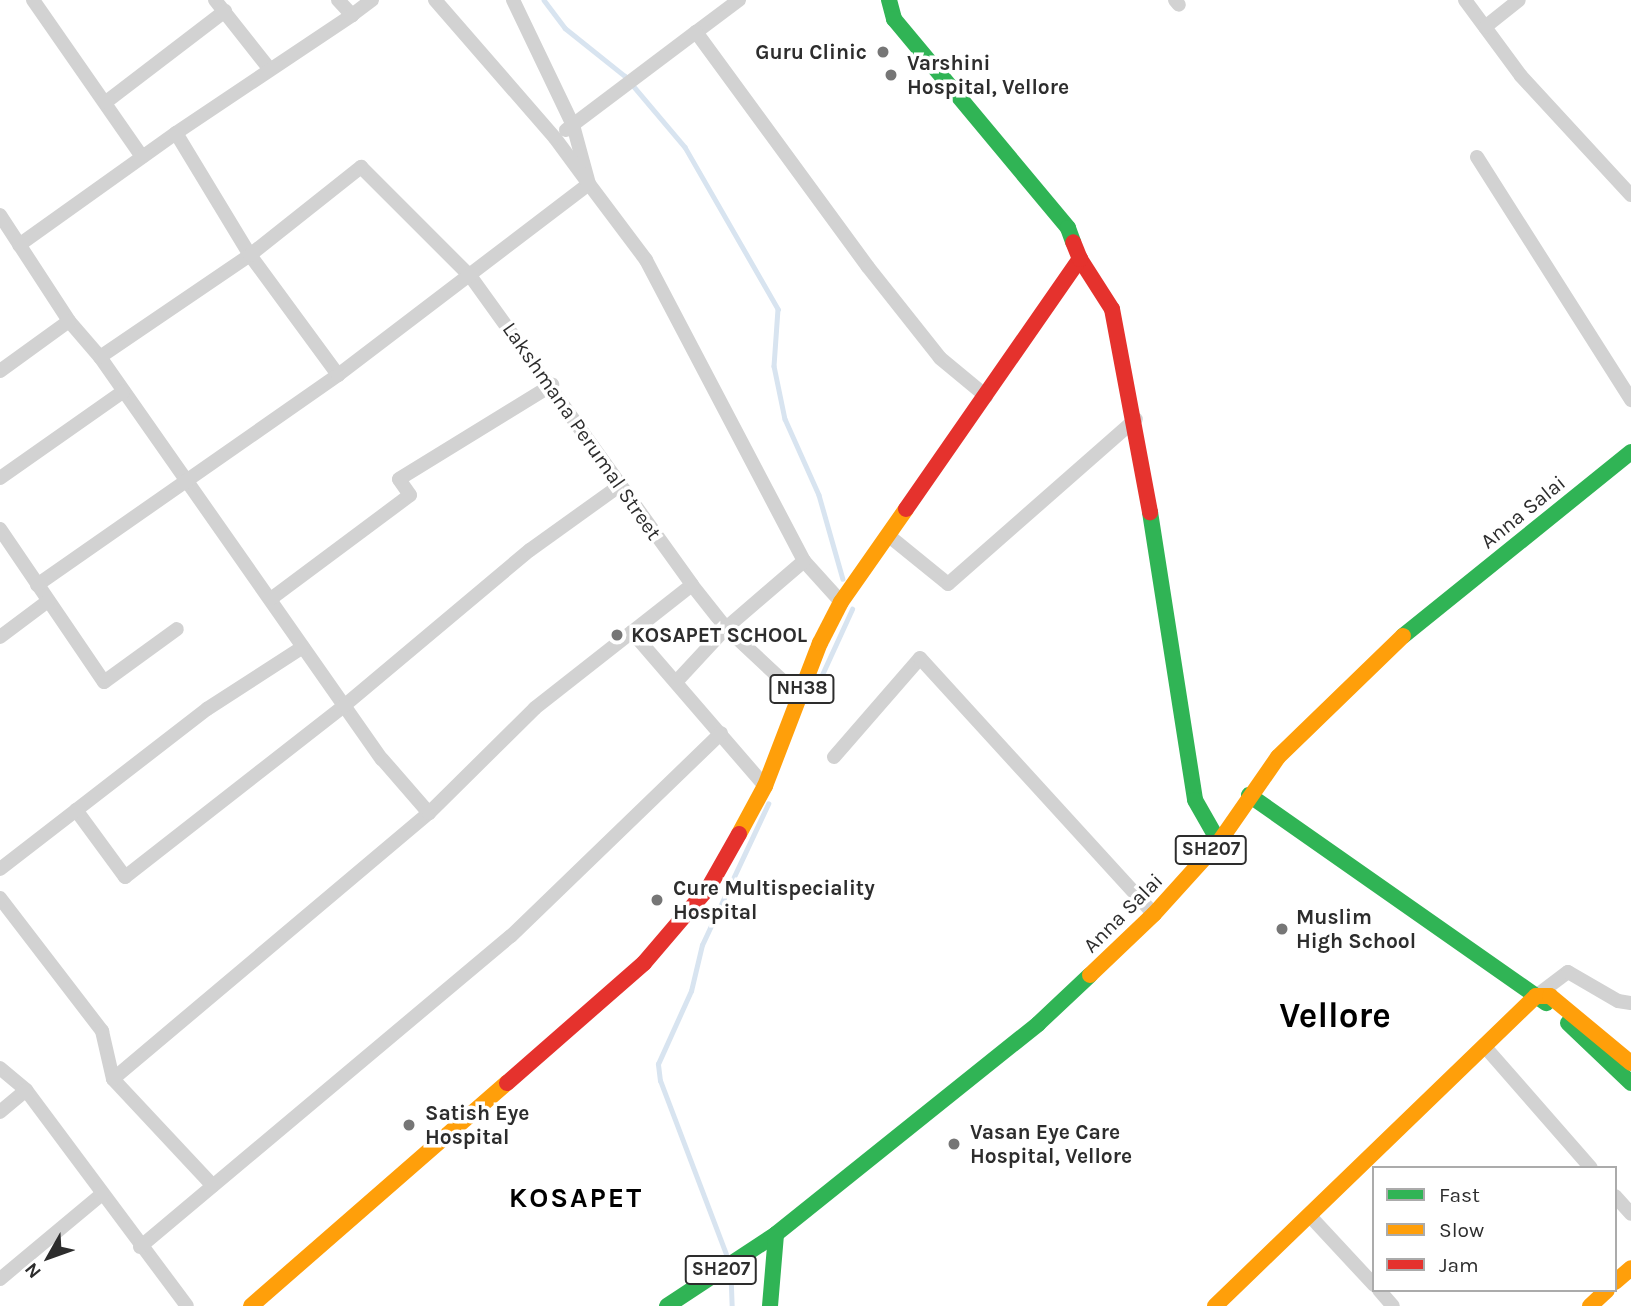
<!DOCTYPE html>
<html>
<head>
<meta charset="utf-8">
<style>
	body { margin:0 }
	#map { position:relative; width:1631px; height:1306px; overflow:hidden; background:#fff; font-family:Karla,sans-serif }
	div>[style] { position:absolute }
	.stream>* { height:4.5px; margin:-2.25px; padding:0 2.25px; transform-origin:2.25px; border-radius:2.25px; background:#d8e4f0 }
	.street>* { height:14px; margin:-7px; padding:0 7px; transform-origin:7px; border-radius:7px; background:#d2d2d2 }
	.fast>* { height:16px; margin:-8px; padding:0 8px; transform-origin:8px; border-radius:8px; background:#30b455 }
	.slow>* { height:16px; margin:-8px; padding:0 8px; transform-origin:8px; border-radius:8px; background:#ff9f0a }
	.jam>* { height:16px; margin:-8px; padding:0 8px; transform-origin:8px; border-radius:8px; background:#e5322d }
	.dots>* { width:19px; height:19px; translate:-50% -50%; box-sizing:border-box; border:4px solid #fff; border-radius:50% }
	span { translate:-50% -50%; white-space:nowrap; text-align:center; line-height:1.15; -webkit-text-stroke:7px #fff; paint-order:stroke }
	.shield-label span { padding:2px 5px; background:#fff; border:2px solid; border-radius:5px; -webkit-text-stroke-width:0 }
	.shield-label { font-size:19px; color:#2d2d2d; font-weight:700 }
	.poi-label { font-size:21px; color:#2d2d2d; font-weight:700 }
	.right { translate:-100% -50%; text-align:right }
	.left { translate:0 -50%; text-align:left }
	.street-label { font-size:21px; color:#2d2d2d }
	.district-label { font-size:28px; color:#000; font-weight:700; letter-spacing:2px }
	.town-label { font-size:35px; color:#000; font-weight:700 }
	.legend { position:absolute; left:1372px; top:1166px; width:245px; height:126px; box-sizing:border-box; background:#fff; border:2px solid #ababab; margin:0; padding:9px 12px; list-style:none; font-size:21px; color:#2d2d2d }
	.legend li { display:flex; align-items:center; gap:14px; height:35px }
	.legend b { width:35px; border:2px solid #ababab }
	.north { position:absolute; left:14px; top:1222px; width:70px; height:70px; -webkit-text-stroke:5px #fff; paint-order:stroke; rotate:230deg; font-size:19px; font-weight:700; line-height:28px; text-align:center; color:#2d2d2d }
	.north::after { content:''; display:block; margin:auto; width:24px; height:32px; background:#2d2d2d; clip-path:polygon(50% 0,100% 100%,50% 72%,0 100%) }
</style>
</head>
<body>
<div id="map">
	<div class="stream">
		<div style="left:544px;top:0;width:35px;rotate:53deg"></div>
		<div style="left:565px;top:28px;width:77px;rotate:38.7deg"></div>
		<div style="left:625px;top:76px;width:93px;rotate:49.8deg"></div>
		<div style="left:685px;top:147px;width:187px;rotate:60.1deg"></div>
		<div style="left:778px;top:309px;width:57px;rotate:94deg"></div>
		<div style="left:774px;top:366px;width:54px;rotate:78.3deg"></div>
		<div style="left:785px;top:419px;width:83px;rotate:65.9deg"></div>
		<div style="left:819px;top:495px;width:87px;rotate:74.1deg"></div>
		<div style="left:815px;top:690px;width:89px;rotate:-65.4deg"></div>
		<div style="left:727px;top:1257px;width:188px;rotate:-110.8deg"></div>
		<div style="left:660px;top:1081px;width:17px;rotate:-97deg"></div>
		<div style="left:658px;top:1064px;width:80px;rotate:-65.7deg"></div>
		<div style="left:691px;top:991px;width:47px;rotate:-76.6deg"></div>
		<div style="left:702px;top:945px;width:156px;rotate:-64.9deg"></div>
		<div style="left:731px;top:1273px;width:33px;rotate:88deg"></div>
	</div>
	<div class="street">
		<div style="left:33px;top:0;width:191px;rotate:55.2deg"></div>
		<div style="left:215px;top:0;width:85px;rotate:51.7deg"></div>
		<div style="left:338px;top:0;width:21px;rotate:47deg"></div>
		<div style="left:352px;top:15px;width:25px;rotate:-37deg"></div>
		<div style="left:513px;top:0;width:139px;rotate:64.4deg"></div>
		<div style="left:573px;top:125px;width:61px;rotate:74.8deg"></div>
		<div style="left:589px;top:184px;width:95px;rotate:53.1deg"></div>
		<div style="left:646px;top:260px;width:340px;rotate:62.3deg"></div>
		<div style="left:804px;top:561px;width:55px;rotate:47.9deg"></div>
		<div style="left:739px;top:0;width:54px;rotate:143.3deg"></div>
		<div style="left:696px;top:32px;width:291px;rotate:53.8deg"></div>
		<div style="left:868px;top:267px;width:116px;rotate:51.6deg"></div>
		<div style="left:940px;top:358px;width:60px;rotate:39.6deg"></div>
		<div style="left:1175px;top:0;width:6px;rotate:51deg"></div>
		<div style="left:1465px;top:0;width:94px;rotate:53.6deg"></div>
		<div style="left:1521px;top:76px;width:162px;rotate:47.3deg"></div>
		<div style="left:1485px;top:27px;width:43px;rotate:-38.5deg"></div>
		<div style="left:106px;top:102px;width:150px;rotate:-37.4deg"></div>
		<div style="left:566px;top:130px;width:163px;rotate:-37deg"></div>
		<div style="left:176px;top:133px;width:212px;rotate:-33.8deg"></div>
		<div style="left:1477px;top:157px;width:288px;rotate:57.6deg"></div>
		<div style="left:0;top:215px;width:126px;rotate:56.9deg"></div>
		<div style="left:69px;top:321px;width:48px;rotate:49.3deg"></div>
		<div style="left:100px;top:357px;width:491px;rotate:55deg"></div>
		<div style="left:382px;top:759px;width:72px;rotate:49deg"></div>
		<div style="left:19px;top:245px;width:193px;rotate:-35.5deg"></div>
		<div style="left:176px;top:133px;width:143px;rotate:58.8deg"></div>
		<div style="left:250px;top:255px;width:149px;rotate:53.7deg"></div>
		<div style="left:100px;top:357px;width:181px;rotate:-34.2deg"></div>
		<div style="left:250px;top:255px;width:142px;rotate:-38.4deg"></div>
		<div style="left:361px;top:167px;width:156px;rotate:45deg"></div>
		<div style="left:471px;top:277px;width:379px;rotate:54.3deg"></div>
		<div style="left:692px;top:585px;width:55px;rotate:51.7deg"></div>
		<div style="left:726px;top:628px;width:101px;rotate:43deg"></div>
		<div style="left:0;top:371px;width:85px;rotate:-35.9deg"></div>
		<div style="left:0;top:478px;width:151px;rotate:-35.1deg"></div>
		<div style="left:0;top:529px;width:185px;rotate:55.8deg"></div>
		<div style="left:104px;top:682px;width:90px;rotate:-36deg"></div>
		<div style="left:889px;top:536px;width:76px;rotate:39.1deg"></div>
		<div style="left:948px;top:584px;width:250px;rotate:-41.3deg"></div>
		<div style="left:37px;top:585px;width:367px;rotate:-34.9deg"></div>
		<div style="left:338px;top:375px;width:315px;rotate:-37.3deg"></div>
		<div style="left:589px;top:184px;width:57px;rotate:-126.5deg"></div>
		<div style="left:555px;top:138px;width:183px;rotate:-131deg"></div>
		<div style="left:272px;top:598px;width:172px;rotate:-36.7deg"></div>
		<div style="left:410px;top:495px;width:19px;rotate:-125deg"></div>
		<div style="left:399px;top:479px;width:180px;rotate:-31.6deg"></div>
		<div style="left:632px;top:632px;width:76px;rotate:-38.1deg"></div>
		<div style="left:0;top:637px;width:60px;rotate:-36.9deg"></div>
		<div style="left:676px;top:682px;width:74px;rotate:-47.2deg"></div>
		<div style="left:726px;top:628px;width:103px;rotate:-40.7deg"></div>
		<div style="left:834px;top:757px;width:131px;rotate:-49deg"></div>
		<div style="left:920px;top:658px;width:347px;rotate:47.6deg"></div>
		<div style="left:76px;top:810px;width:83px;rotate:53.8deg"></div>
		<div style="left:125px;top:877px;width:279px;rotate:-38deg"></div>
		<div style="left:345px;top:705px;width:241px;rotate:-40deg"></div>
		<div style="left:530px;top:550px;width:110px;rotate:-35.7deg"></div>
		<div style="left:0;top:869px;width:262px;rotate:-37.7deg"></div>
		<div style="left:207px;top:709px;width:114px;rotate:-32.9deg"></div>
		<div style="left:0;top:898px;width:168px;rotate:52.5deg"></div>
		<div style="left:102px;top:1031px;width:49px;rotate:77.1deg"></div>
		<div style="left:113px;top:1079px;width:146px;rotate:46.9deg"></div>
		<div style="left:1536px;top:996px;width:40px;rotate:-37deg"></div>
		<div style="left:1568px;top:972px;width:58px;rotate:30.1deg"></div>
		<div style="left:1618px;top:1001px;width:13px;rotate:9deg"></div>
		<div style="left:1486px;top:1048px;width:159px;rotate:48.8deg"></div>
		<div style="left:0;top:1068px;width:34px;rotate:40deg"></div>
		<div style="left:26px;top:1090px;width:269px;rotate:53.3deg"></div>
		<div style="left:113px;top:1079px;width:413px;rotate:-40.1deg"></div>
		<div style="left:429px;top:813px;width:149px;rotate:-44.7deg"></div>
		<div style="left:535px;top:708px;width:123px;rotate:-38.1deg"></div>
		<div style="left:632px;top:632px;width:203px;rotate:49.2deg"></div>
		<div style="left:0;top:1112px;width:34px;rotate:-40deg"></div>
		<div style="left:1615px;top:1196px;width:24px;rotate:48deg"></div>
		<div style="left:1309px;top:1215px;width:96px;rotate:47.1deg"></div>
		<div style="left:140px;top:1247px;width:484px;rotate:-40deg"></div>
		<div style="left:511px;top:936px;width:292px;rotate:-44deg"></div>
		<div style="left:0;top:1279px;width:133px;rotate:-39.8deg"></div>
		<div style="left:1379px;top:1290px;width:21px;rotate:49deg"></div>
	</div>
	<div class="fast">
		<div style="left:889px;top:0;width:20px;rotate:75deg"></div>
		<div style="left:894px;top:19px;width:272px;rotate:50.2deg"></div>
		<div style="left:1068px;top:228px;width:15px;rotate:70deg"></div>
		<div style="left:1150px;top:512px;width:291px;rotate:81.1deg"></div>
		<div style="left:1195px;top:800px;width:48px;rotate:60.3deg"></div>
		<div style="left:1403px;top:636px;width:293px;rotate:-38.9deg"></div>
		<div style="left:1249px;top:795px;width:363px;rotate:35deg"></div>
		<div style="left:1568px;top:1023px;width:87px;rotate:43.6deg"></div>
		<div style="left:667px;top:1306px;width:131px;rotate:-33.4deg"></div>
		<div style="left:776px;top:1234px;width:336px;rotate:-38.7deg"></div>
		<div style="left:1038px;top:1024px;width:71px;rotate:-43.3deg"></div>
		<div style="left:770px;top:1306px;width:72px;rotate:-85.2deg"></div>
	</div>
	<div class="slow">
		<div style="left:739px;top:834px;width:55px;rotate:-61.6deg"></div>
		<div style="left:765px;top:786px;width:153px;rotate:-69deg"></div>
		<div style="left:820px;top:643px;width:46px;rotate:-62.9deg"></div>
		<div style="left:841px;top:602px;width:113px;rotate:-55deg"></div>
		<div style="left:1090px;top:975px;width:88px;rotate:-43.6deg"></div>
		<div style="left:1154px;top:914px;width:97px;rotate:-47.9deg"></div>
		<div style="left:1219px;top:842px;width:103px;rotate:-55.2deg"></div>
		<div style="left:1278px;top:757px;width:174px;rotate:-44.1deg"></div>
		<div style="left:1615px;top:1282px;width:21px;rotate:-41deg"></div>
		<div style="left:251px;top:1306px;width:340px;rotate:-41.1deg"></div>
		<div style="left:1215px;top:1306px;width:446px;rotate:-44deg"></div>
		<div style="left:1536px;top:996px;width:14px"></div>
		<div style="left:1550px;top:996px;width:105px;rotate:39.6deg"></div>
		<div style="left:1590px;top:1306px;width:23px;rotate:-43deg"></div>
	</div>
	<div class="jam">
		<div style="left:1080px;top:259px;width:59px;rotate:57.4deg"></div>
		<div style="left:1112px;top:309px;width:207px;rotate:79.4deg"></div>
		<div style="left:906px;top:509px;width:305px;rotate:-55.2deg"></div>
		<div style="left:1080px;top:259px;width:18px;rotate:-112deg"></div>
		<div style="left:507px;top:1083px;width:182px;rotate:-41.2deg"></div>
		<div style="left:644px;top:963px;width:100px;rotate:-49.5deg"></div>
		<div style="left:709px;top:887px;width:61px;rotate:-60.5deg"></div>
	</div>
	<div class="dots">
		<div style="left:883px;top:52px;background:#767676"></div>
		<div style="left:891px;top:75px;background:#767676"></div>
		<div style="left:617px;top:635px;background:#767676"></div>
		<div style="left:657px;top:900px;background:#767676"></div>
		<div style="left:1282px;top:929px;background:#767676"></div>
		<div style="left:409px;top:1125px;background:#767676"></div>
		<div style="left:954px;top:1144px;background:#767676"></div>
	</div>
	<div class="shield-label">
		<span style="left:802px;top:689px">NH38</span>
		<span style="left:1211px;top:850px">SH207</span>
		<span style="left:721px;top:1270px">SH207</span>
	</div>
	<div class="poi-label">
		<span class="right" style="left:867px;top:52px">Guru Clinic</span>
		<span class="left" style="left:907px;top:75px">Varshini<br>Hospital, Vellore</span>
		<span class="left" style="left:631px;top:635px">KOSAPET SCHOOL</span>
		<span class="left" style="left:673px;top:900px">Cure Multispeciality<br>Hospital</span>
		<span class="left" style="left:1296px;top:929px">Muslim<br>High School</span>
		<span class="left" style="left:425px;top:1125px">Satish Eye<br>Hospital</span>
		<span class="left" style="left:970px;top:1144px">Vasan Eye Care<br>Hospital, Vellore</span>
	</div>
	<div class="street-label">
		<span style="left:582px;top:431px;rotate:55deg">Lakshmana Perumal Street</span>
		<span style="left:1523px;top:512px;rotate:-39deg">Anna Salai</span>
		<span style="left:1123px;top:913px;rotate:-45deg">Anna Salai</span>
	</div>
	<div class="district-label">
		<span style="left:576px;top:1198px">KOSAPET</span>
	</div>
	<div class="town-label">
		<span style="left:1335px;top:1016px">Vellore</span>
	</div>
	<ul class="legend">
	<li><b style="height:9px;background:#30b455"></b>Fast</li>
	<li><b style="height:9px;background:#ff9f0a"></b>Slow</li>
	<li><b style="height:9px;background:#e5322d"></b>Jam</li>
	</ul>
	<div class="north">N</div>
</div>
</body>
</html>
